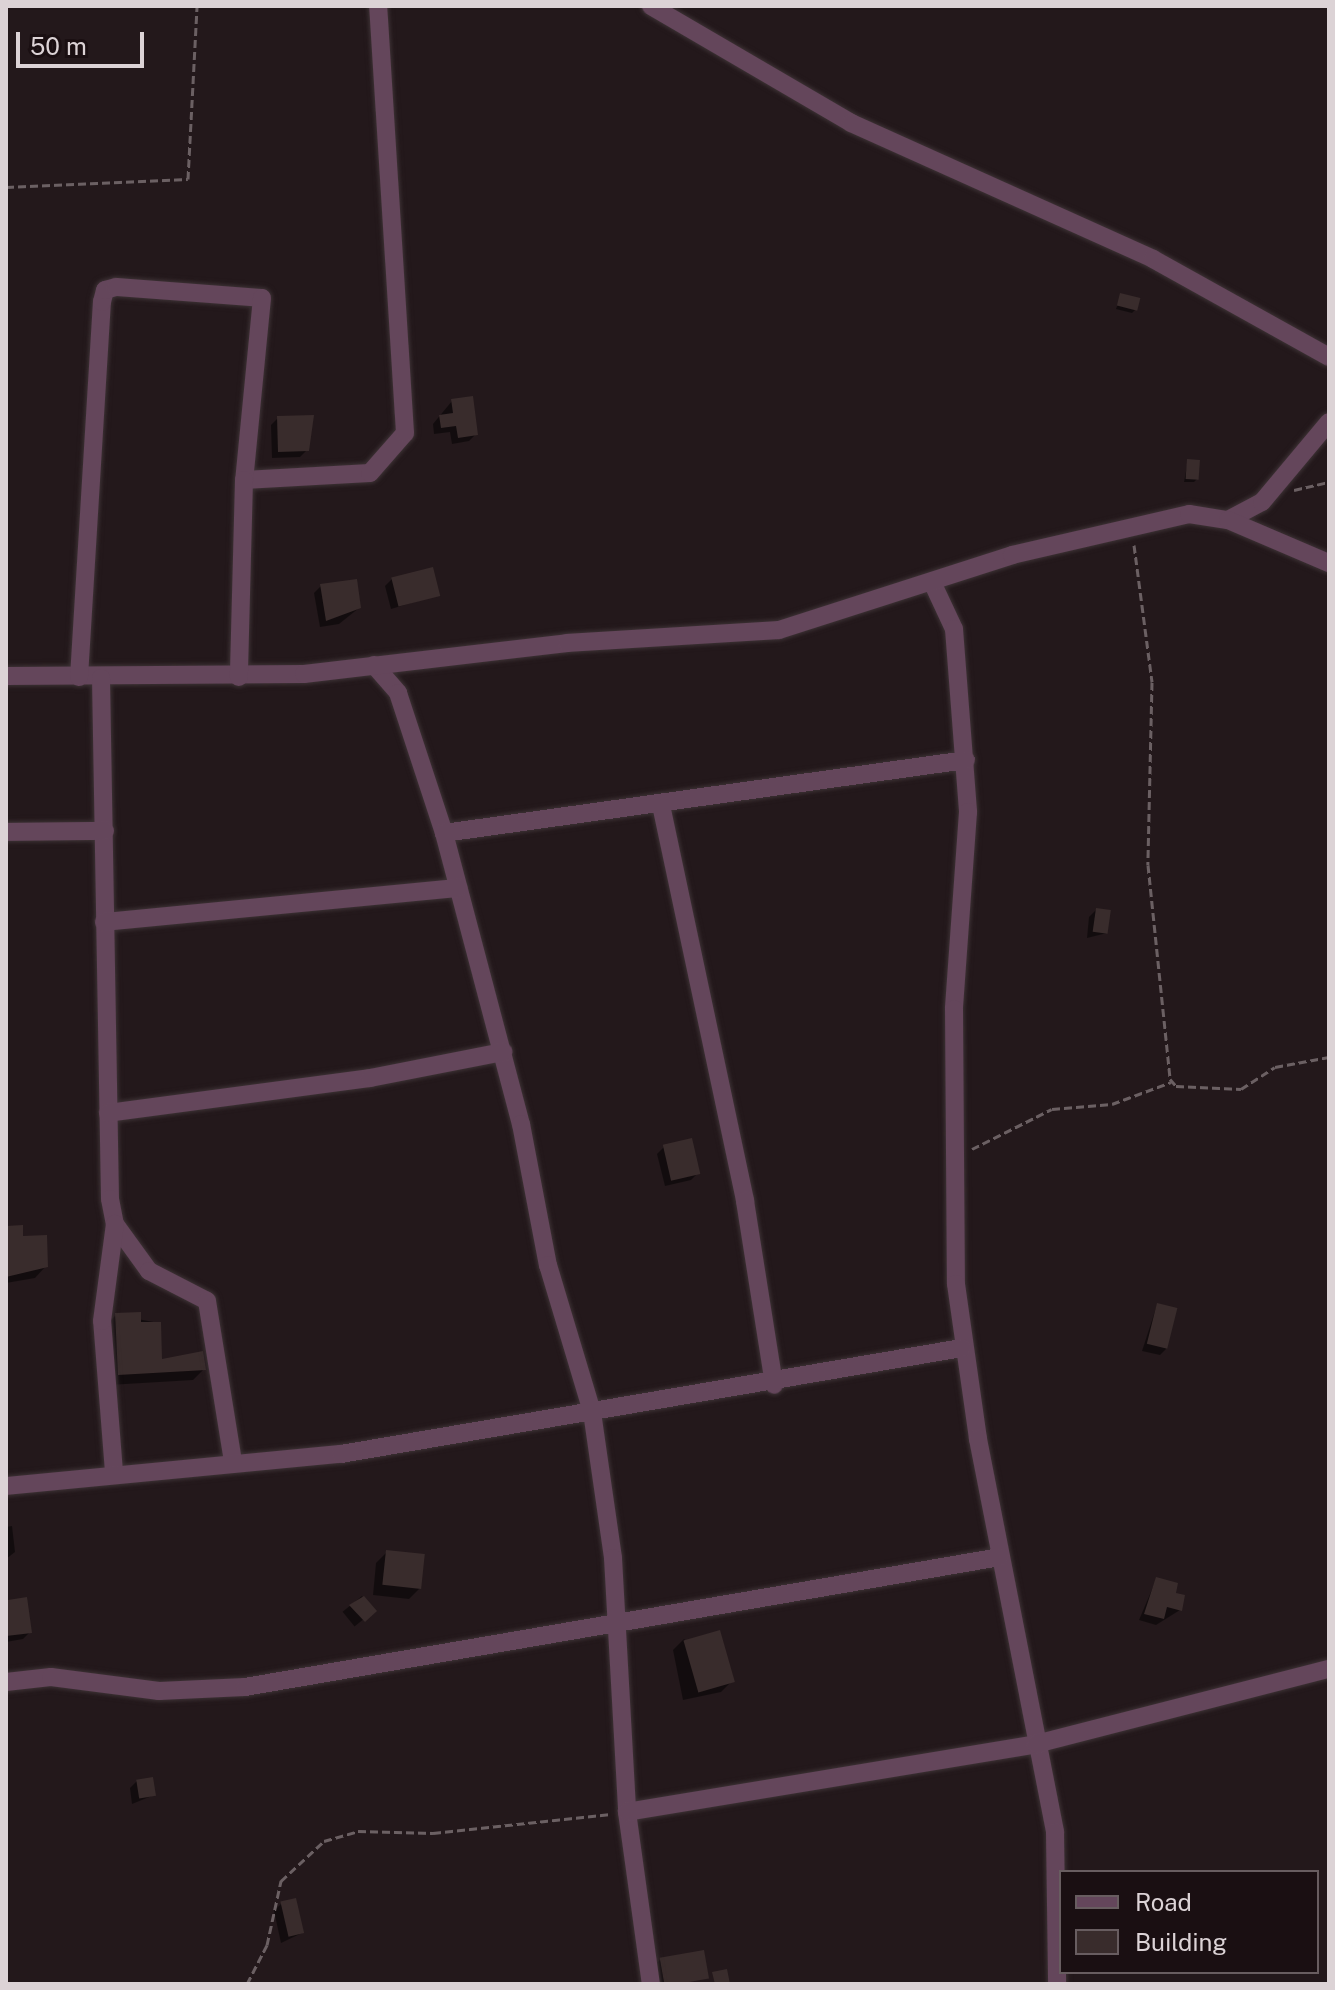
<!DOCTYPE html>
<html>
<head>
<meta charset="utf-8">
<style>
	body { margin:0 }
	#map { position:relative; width:1335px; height:1990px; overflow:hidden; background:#23181b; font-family:"Public Sans",sans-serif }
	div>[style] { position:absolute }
	.shadow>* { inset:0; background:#0007; transform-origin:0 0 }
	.building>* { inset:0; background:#392c2c; transform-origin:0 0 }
	.path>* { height:3px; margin-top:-1.5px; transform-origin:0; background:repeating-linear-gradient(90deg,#6b6063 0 8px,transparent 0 12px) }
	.roads { filter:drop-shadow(0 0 2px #3d3235) drop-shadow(0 0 2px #3d3235) }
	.minor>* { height:18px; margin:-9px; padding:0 9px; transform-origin:9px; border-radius:9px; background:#64465b }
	span { translate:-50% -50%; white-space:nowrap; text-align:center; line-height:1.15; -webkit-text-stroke:6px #1a0f12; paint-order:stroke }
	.frame { position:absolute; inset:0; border:8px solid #dcd3d6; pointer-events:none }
	.legend { position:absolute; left:1059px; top:1870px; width:260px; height:104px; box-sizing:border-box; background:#1a0f12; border:2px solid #685d60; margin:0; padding:10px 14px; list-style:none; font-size:24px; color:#dcd3d6 }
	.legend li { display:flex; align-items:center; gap:16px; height:40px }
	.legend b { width:40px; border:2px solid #685d60 }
	.scale { position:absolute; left:16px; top:32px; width:128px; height:36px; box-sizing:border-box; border:4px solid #dcd3d6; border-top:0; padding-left:10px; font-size:24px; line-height:28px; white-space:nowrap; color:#dcd3d6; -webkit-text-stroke:6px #1a0f12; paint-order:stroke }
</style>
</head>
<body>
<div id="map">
	<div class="shadow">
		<div style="clip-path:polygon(1121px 295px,1135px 310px,1132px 313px,1116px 309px)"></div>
		<div style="clip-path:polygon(452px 401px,476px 434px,469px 441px,452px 444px,450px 432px,434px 434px,433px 424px)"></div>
		<div style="clip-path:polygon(278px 418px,307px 450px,300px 457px,272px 458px,271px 425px)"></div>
		<div style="clip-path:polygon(1188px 461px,1197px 479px,1194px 482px,1184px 482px)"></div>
		<div style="clip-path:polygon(392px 579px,438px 595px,391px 609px,385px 586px)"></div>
		<div style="clip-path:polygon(321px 586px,359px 608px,339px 624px,320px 627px,314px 593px)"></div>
		<div style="clip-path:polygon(1096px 910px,1107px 933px,1087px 938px,1089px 917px)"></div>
		<div style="clip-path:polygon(664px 1147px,698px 1173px,691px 1180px,665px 1186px,657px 1154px)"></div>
		<div style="clip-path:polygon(6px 1228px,46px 1266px,35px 1278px,6px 1283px)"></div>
		<div style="clip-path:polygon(1157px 1305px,1167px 1348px,1160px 1355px,1142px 1351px)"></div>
		<div style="clip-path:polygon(116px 1315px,159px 1323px,161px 1361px,204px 1369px,193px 1380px,109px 1385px,106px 1325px)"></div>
		<div style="clip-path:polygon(12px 1526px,15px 1552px,6px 1559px,6px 1527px)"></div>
		<div style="clip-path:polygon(387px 1552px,420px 1588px,409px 1599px,373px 1595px,376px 1563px)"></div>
		<div style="clip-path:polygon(1156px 1580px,1180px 1610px,1156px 1625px,1139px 1620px)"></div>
		<div style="left:362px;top:1596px;width:19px;height:25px;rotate:51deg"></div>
		<div style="clip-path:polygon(9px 1602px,30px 1632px,23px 1639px,6px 1642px)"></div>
		<div style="clip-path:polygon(684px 1639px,732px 1681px,721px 1692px,683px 1700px,673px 1650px)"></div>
		<div style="clip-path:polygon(137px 1781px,154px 1795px,132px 1804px,130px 1788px)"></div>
		<div style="clip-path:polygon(281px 1904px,302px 1933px,281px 1943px,274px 1911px)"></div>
		<div style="clip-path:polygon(661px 1959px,707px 1978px,653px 1984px,650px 1970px)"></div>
	</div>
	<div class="building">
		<div style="left:1120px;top:293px;width:21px;height:13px;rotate:14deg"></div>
		<div style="clip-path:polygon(473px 396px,478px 435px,458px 438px,456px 426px,441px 428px,439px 415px,453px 413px,451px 399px)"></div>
		<div style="clip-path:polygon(314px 415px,309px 451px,278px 452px,277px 416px)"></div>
		<div style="left:1187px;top:459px;width:13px;height:20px;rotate:4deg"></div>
		<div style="left:433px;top:567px;width:30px;height:43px;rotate:76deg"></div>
		<div style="clip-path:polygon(357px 579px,361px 608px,326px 621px,320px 584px)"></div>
		<div style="left:1096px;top:908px;width:15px;height:24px;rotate:8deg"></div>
		<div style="left:692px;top:1138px;width:37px;height:30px;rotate:77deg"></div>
		<div style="clip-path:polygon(23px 1225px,23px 1236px,47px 1235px,48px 1267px,6px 1277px,6px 1226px)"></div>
		<div style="left:1157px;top:1303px;width:21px;height:42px;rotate:14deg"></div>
		<div style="clip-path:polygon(141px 1312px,141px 1322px,161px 1322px,162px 1359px,203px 1351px,206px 1370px,118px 1375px,115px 1313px)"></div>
		<div style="left:386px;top:1550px;width:39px;height:35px;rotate:6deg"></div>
		<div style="clip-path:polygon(1156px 1577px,1178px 1583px,1176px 1593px,1185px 1595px,1182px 1611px,1167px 1607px,1164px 1619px,1144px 1614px)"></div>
		<div style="clip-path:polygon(364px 1596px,377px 1611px,365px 1622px,349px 1605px)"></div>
		<div style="clip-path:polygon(27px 1597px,32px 1633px,6px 1636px,8px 1600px)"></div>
		<div style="left:720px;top:1630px;width:54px;height:38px;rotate:74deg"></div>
		<div style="left:153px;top:1777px;width:19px;height:17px;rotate:81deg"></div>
		<div style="left:296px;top:1898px;width:36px;height:16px;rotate:77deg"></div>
		<div style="left:704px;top:1950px;width:29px;height:45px;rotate:80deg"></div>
		<div style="clip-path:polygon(727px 1969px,730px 1984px,715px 1984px,712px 1972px)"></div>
	</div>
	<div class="path">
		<div style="left:6px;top:187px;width:182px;rotate:-2.5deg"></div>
		<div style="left:188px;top:179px;width:173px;rotate:-87deg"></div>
		<div style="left:1294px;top:490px;width:36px;rotate:-13deg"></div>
		<div style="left:1134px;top:545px;width:138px;rotate:82.5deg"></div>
		<div style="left:1152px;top:682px;width:183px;rotate:91.3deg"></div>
		<div style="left:1148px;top:865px;width:215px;rotate:84.1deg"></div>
		<div style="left:1170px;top:1079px;width:9px;rotate:49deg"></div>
		<div style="left:1176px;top:1086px;width:65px;rotate:2.6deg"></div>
		<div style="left:1241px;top:1089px;width:40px;rotate:-32.9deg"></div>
		<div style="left:1275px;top:1067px;width:55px;rotate:-10.5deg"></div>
		<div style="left:972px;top:1149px;width:89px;rotate:-26.6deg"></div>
		<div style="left:1052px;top:1109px;width:60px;rotate:-4.8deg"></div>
		<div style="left:1112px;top:1104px;width:63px;rotate:-20.4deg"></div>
		<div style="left:247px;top:1984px;width:44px;rotate:-62.9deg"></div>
		<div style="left:267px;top:1945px;width:66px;rotate:-77.7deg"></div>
		<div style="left:281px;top:1881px;width:59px;rotate:-42.9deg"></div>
		<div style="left:324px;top:1841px;width:35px;rotate:-16deg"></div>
		<div style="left:358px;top:1831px;width:75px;rotate:1.5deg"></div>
		<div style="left:433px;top:1833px;width:179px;rotate:-6.1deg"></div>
	</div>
	<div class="roads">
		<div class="minor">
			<div style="left:651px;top:6px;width:232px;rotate:30.3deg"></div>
			<div style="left:851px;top:123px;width:331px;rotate:24.2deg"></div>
			<div style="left:1153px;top:259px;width:201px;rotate:29.1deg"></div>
			<div style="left:244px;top:480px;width:126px;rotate:-3.2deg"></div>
			<div style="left:370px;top:473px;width:53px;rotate:-48.8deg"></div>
			<div style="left:405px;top:433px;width:428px;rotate:-93.6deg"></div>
			<div style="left:1228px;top:520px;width:38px;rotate:-28deg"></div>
			<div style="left:1262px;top:502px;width:104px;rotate:-50.1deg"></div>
			<div style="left:932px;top:582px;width:52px;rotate:64.9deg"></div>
			<div style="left:954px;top:629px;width:184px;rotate:85.6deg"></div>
			<div style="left:968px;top:812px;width:197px;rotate:94.1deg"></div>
			<div style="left:954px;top:1009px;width:275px;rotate:89.6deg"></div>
			<div style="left:956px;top:1284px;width:157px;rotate:81.9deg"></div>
			<div style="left:978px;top:1439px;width:400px;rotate:78.9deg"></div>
			<div style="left:1055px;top:1832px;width:152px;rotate:89.2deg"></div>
			<div style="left:374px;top:665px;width:37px;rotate:49deg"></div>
			<div style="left:398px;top:693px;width:147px;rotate:71.8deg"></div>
			<div style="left:444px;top:833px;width:301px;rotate:75.2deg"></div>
			<div style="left:521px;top:1124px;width:144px;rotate:79.2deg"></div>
			<div style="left:548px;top:1265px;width:153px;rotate:73.3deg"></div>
			<div style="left:592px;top:1412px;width:148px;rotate:81.8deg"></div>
			<div style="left:613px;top:1558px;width:254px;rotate:86.8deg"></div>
			<div style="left:627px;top:1812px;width:174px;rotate:82.1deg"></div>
			<div style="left:6px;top:676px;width:298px;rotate:-0.4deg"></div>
			<div style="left:304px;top:674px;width:265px;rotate:-6.7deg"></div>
			<div style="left:567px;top:643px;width:212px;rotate:-3.5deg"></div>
			<div style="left:779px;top:630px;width:245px;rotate:-17.8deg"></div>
			<div style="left:1012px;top:555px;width:182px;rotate:-13deg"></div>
			<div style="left:1189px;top:514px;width:39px;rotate:9deg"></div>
			<div style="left:1228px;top:520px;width:110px;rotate:23.1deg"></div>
			<div style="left:79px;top:677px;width:376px;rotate:-86.5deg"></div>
			<div style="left:102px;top:302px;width:12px;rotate:-76deg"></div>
			<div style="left:105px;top:290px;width:11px;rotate:-15deg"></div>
			<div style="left:116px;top:287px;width:146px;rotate:4.3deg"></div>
			<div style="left:262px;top:298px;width:183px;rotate:95.6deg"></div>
			<div style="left:244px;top:480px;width:197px;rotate:91.5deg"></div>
			<div style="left:101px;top:678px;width:521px;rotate:89.01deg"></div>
			<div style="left:110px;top:1199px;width:25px;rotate:79deg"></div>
			<div style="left:115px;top:1224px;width:58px;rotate:54.1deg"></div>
			<div style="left:149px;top:1271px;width:65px;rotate:27.3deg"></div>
			<div style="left:207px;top:1301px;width:163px;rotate:80.8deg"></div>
			<div style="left:661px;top:805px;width:405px;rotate:78deg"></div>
			<div style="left:745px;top:1201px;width:186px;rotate:81deg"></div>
			<div style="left:6px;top:832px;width:99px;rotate:-0.6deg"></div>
			<div style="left:444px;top:833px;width:527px;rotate:-7.96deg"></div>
			<div style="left:104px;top:922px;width:356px;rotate:-5.5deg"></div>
			<div style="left:108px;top:1113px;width:264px;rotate:-7.6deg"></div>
			<div style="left:370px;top:1078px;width:136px;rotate:-11.1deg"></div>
			<div style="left:114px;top:1472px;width:151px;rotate:-94.5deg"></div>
			<div style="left:102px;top:1321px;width:98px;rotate:-82.4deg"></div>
			<div style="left:6px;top:1486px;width:337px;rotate:-5.5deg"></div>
			<div style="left:341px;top:1454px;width:630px;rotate:-9.69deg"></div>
			<div style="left:6px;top:1682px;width:45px;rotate:-6.3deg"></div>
			<div style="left:51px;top:1677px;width:109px;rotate:7.4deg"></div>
			<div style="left:159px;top:1691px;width:86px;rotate:-2.7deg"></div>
			<div style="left:245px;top:1687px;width:766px;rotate:-9.77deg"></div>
			<div style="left:627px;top:1812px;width:415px;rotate:-9.4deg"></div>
			<div style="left:1036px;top:1744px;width:302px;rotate:-14.4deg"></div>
		</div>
	</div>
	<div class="frame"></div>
	<ul class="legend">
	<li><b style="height:10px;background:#64465b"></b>Road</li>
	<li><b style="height:22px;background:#392c2c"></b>Building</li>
	</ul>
	<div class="scale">50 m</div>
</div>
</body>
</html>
